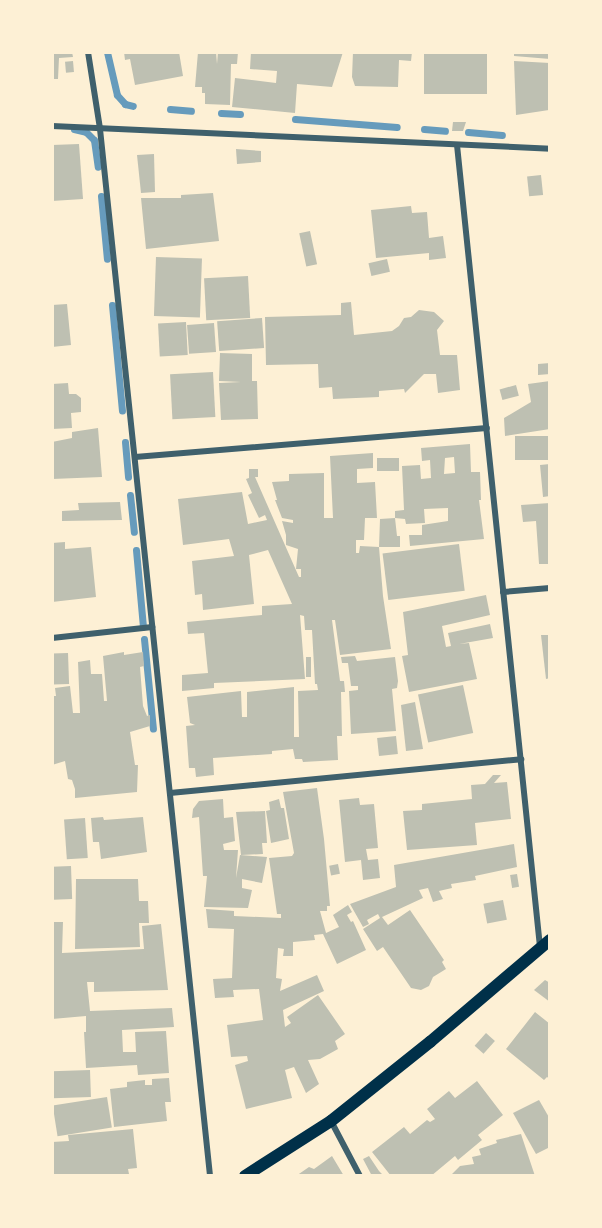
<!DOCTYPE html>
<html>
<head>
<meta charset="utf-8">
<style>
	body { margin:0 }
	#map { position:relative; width:602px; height:1228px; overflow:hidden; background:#fdf0d5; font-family:"IBM Plex Sans",sans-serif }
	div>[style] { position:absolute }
	.stream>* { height:7px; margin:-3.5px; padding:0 3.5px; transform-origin:3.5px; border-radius:3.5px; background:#669bbc }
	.building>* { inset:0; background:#bec0b2; transform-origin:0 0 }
	.minor>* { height:6px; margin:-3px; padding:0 3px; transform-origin:3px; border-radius:3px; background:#3f606c }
	.secondary>* { height:12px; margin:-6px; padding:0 6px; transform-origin:6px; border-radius:6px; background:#003049 }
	span { translate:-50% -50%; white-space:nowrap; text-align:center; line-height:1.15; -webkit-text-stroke:4.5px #fdf0d5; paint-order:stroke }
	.frame { position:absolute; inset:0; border:54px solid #fdf0d5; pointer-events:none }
</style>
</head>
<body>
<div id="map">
	<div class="stream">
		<div style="left:107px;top:52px;width:44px;rotate:76.9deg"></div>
		<div style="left:117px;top:95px;width:12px;rotate:48deg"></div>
		<div style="left:125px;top:104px;width:8px;rotate:14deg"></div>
		<div style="left:170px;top:109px;width:21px;rotate:5deg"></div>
		<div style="left:221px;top:113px;width:19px;rotate:3deg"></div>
		<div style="left:295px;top:119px;width:102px;rotate:4.5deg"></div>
		<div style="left:74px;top:129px;width:12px;rotate:14deg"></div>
		<div style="left:86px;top:132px;width:11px;rotate:45deg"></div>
		<div style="left:94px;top:140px;width:27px;rotate:82deg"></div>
		<div style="left:424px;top:129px;width:21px;rotate:5deg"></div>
		<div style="left:468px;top:132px;width:34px;rotate:5deg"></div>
		<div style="left:101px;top:196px;width:63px;rotate:84.6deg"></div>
		<div style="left:112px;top:305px;width:106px;rotate:84.6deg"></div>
		<div style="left:125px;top:442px;width:35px;rotate:85deg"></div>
		<div style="left:130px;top:495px;width:37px;rotate:84deg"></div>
		<div style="left:136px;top:550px;width:77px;rotate:84.8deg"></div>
		<div style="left:144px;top:639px;width:90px;rotate:84.3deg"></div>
	</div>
	<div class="building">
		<div style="clip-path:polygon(52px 52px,72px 52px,73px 57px,59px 58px,58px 79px,52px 79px)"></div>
		<div style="clip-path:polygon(124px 52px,179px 52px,183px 76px,135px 85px,130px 59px,125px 60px)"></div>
		<div style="clip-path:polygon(198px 52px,216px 52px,217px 64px,218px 52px,238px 52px,237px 64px,231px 64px,230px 105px,205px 104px,205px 93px,202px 93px,202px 87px,195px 87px)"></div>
		<div style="clip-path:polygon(251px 52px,343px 52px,332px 87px,297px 84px,295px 113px,232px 107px,235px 78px,276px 83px,277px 71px,250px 69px)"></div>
		<div style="clip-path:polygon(353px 52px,412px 52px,411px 61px,399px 60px,398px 87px,355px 86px,352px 77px)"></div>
		<div style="left:424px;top:52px;width:63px;height:42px"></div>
		<div style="clip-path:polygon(514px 52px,550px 52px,550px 59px,514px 56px)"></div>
		<div style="left:73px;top:61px;width:11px;height:8px;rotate:85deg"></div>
		<div style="clip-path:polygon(514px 61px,550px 63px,549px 110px,516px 115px)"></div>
		<div style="clip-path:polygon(453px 122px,466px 122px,463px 131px,452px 131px)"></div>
		<div style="clip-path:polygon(79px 144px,83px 199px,52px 201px,52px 145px)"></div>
		<div style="clip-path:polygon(236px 149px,261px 151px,261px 162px,237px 164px)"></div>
		<div style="clip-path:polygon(154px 154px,155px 192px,141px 193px,137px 155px)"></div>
		<div style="left:541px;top:175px;width:20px;height:14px;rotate:84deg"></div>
		<div style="clip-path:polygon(213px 193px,219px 241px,146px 249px,141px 198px,181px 198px,181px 195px)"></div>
		<div style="clip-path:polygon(411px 206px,412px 213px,427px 212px,429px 238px,443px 236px,446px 258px,429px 260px,429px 253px,376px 258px,371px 210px)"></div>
		<div style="left:310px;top:231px;width:34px;height:11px;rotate:78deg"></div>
		<div style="left:156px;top:257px;width:46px;height:59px;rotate:2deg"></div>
		<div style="left:387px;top:259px;width:13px;height:19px;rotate:77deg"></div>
		<div style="left:248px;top:276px;width:42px;height:44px;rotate:87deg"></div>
		<div style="clip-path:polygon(351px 302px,354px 335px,392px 331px,399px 326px,404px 318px,411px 317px,419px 310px,434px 312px,444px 321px,437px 330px,440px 355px,457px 355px,460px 390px,438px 393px,436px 374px,424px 374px,405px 393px,404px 389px,379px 391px,379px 397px,333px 399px,332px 387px,319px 388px,318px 364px,266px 365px,265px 317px,341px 315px,341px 303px)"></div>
		<div style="clip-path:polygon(67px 304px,71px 345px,52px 347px,52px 305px)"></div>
		<div style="left:262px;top:318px;width:30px;height:45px;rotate:86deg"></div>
		<div style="left:186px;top:322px;width:33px;height:28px;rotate:87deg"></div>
		<div style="left:214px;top:323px;width:29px;height:27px;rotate:86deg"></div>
		<div style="clip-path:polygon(220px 353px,252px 354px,252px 381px,257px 381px,258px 419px,221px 420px,219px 383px,241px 382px,219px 381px)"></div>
		<div style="clip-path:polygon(550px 363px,550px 374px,538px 375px,538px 364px)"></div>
		<div style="left:213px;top:372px;width:45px;height:43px;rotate:87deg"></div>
		<div style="clip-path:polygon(550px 381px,550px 429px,505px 436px,504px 418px,531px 402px,528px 384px)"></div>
		<div style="clip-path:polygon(68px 383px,69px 394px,76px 394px,81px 398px,81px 412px,71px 413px,72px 428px,52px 429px,52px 384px)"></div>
		<div style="left:516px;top:385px;width:11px;height:17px;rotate:75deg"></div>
		<div style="clip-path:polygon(98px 428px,102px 477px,52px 479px,52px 442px,72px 438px,72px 432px)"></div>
		<div style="left:550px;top:436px;width:24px;height:35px;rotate:90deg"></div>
		<div style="clip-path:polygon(evenodd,470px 444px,471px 472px,480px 472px,481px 500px,479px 500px,484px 539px,410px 546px,409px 535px,422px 535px,422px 525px,448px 521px,448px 508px,424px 509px,425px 523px,406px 524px,405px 519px,395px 518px,395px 511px,404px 510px,402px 466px,420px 465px,421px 479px,431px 478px,430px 460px,422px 461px,421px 448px,470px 444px,454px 457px,455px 473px,444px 474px,445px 458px,454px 457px)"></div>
		<div style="clip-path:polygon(373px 453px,373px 468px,357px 469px,357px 483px,375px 482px,377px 518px,365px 518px,364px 540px,356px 540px,356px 553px,359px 553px,360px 546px,379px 547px,383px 596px,391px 649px,340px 655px,335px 620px,332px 620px,340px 681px,344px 681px,345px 692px,341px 692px,342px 736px,337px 736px,338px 760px,303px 762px,302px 759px,295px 759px,293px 749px,272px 751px,272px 754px,213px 758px,214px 775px,196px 777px,195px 768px,189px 768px,186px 726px,195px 725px,190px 723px,187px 697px,241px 691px,242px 717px,247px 717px,247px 692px,294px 687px,294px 737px,299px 737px,298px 691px,318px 690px,317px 684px,315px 684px,312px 630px,305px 630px,304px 616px,300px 615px,305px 679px,214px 683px,214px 688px,182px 691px,182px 675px,208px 673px,204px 633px,188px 634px,187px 622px,262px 615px,262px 606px,292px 604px,268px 550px,249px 555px,254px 604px,203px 610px,202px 594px,195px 595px,192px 561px,234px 556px,229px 539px,183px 545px,178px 499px,242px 492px,248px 524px,267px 520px,265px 515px,259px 518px,248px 495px,252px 493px,246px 479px,249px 478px,249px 469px,258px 469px,258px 477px,255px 477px,299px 577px,301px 577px,301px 569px,296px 569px,298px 549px,286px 545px,286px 535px,282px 521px,293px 523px,293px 520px,282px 518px,275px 500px,277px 500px,272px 482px,289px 481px,289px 474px,324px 473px,324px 518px,333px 518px,330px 456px)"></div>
		<div style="left:399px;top:458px;width:13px;height:22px;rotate:90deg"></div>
		<div style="clip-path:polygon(550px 464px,550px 496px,543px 497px,540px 465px)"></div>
		<div style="clip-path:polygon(120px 502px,122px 520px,62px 521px,62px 511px,79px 510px,78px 503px)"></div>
		<div style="clip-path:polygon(550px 503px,550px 564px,539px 564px,536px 521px,523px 522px,521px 505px)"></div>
		<div style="clip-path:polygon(395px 518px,397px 536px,400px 536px,400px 547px,379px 547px,380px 519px)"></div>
		<div style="clip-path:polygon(65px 542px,65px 549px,91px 547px,96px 597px,52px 602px,52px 543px)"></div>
		<div style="left:459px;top:544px;width:47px;height:77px;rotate:83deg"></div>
		<div style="clip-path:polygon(486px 595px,490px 615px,442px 626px,446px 647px,451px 646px,448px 633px,490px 624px,493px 638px,459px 644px,469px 643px,477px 679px,409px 692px,402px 656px,408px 655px,403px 612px)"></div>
		<div style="clip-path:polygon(541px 635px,550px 635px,550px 678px,546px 679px)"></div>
		<div style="clip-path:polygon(124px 652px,124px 655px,143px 652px,144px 666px,140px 667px,143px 706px,147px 716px,150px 715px,150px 726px,130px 732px,135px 765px,138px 765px,137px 792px,75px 798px,75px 789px,72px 780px,68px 779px,65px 761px,52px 765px,52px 696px,56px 696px,55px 688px,70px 686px,73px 713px,80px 713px,78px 662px,90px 660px,91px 674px,102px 674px,104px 701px,107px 701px,103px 656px)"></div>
		<div style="left:68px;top:653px;width:31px;height:16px;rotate:88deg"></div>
		<div style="clip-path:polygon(355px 656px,357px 661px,395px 657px,398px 681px,397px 688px,392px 689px,396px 731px,351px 734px,349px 691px,358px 690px,358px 686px,351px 686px,348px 663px,342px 663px,341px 657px)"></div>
		<div style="left:306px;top:657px;width:5px;height:20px"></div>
		<div style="left:463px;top:685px;width:49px;height:46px;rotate:78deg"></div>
		<div style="clip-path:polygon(415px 702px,423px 749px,406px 751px,401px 705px)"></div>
		<div style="left:396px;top:736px;width:18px;height:19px;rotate:84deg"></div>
		<div style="clip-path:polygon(493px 775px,501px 775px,494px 783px,507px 782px,511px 819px,475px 823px,477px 845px,407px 850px,403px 811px,422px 810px,422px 804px,472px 799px,471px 785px,485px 784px)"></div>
		<div style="clip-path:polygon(317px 788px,324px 839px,330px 906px,327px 906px,327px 911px,320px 911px,326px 933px,339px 927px,333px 915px,348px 905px,352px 912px,347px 915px,351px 922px,353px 921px,366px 950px,337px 964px,323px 934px,314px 935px,315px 940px,293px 942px,293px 956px,283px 956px,284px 949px,278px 948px,276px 978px,282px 979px,280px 991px,317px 975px,324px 991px,283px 1010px,285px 1027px,291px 1023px,287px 1017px,318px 995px,345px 1034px,335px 1041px,338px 1049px,320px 1059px,308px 1060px,319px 1084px,306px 1093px,294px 1067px,285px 1070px,292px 1098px,246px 1109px,235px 1065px,248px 1061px,247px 1056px,231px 1057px,227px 1025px,263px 1020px,259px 989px,233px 990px,234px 997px,215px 998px,213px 979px,232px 978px,234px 929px,208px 928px,206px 909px,234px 911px,234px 916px,281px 918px,281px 914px,277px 914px,269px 858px,292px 856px,294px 853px,283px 792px)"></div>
		<div style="clip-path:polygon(359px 798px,360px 805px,374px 804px,378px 848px,366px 849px,368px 860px,378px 859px,380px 878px,363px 880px,361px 860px,345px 862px,339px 800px)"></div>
		<div style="clip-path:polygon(223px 799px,224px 818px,233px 817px,235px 841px,223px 844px,224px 850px,238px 850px,236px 878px,240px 855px,267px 857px,262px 883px,242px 879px,242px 888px,252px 890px,248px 908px,204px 907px,207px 876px,203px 876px,199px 817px,192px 818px,193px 809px,199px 801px)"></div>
		<div style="clip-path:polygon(279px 799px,281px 808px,284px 808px,289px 839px,271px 843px,266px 811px,270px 810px,269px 802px)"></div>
		<div style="clip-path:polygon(265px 811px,267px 843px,262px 843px,263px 854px,241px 855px,236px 812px)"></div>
		<div style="clip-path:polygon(103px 817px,104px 820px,143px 817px,147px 852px,101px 859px,99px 842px,93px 842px,91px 818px)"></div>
		<div style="left:85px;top:818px;width:40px;height:21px;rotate:86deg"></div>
		<div style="clip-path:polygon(514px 844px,517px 867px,475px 876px,476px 880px,451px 884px,452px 888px,439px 891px,443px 899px,433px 902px,428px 888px,419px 890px,423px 898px,382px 917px,388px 925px,410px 910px,444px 960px,442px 962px,446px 969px,433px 977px,429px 986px,421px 990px,411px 988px,383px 947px,377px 951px,363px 929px,380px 918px,378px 914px,367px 920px,369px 924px,363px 927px,350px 904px,396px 887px,394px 865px)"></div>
		<div style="left:338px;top:864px;width:10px;height:9px;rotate:79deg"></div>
		<div style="left:71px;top:866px;width:33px;height:19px;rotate:88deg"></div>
		<div style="left:517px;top:874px;width:13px;height:7px;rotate:81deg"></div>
		<div style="clip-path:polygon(76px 879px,138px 879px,139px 901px,148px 901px,149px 923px,139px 923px,140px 947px,75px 949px)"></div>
		<div style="left:503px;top:900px;width:20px;height:20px;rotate:79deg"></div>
		<div style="clip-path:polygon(52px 922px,63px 922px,62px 953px,144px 949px,142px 926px,161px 924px,168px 990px,94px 992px,94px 982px,87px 982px,90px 1011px,172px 1008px,174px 1027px,122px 1030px,123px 1052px,136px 1052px,135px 1032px,166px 1031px,169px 1073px,138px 1075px,137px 1065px,86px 1068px,84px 1032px,86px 1032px,86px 1016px,52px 1019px)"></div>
		<div style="clip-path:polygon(545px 980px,550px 983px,550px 1002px,534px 990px)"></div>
		<div style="clip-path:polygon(535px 1012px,550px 1024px,550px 1079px,547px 1077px,544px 1080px,506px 1049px)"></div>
		<div style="left:486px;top:1033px;width:12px;height:17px;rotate:42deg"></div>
		<div style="left:90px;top:1070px;width:27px;height:38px;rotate:88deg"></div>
		<div style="clip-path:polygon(169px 1078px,171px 1102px,165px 1102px,167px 1121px,114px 1127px,110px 1089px,127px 1087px,127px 1082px,145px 1080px,145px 1085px,152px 1085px,152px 1079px)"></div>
		<div style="clip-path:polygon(477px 1081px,503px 1115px,478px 1135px,482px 1140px,458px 1160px,455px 1156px,431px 1176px,391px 1176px,372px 1152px,404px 1127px,410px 1134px,427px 1120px,430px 1122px,435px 1119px,427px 1109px,449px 1091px,455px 1098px)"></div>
		<div style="left:107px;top:1097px;width:31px;height:55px;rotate:81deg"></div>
		<div style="clip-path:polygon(539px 1100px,550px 1119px,550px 1147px,536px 1154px,513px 1113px)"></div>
		<div style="clip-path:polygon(133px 1129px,137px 1168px,128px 1169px,129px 1174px,52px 1176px,52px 1142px,69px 1141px,68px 1135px)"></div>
		<div style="clip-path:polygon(521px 1134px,535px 1176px,450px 1176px,460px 1166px,474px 1164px,472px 1157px,481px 1155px,479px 1149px,497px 1143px,496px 1140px)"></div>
		<div style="clip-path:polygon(332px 1156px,344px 1176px,296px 1176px,309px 1167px,314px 1169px)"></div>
		<div style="clip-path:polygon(369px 1156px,379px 1171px,384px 1176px,372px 1176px,363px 1159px)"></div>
	</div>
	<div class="minor">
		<div style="left:88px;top:52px;width:78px;rotate:81.1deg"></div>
		<div style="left:100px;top:129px;width:1053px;rotate:84deg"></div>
		<div style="left:52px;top:126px;width:499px;rotate:2.6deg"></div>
		<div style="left:457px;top:145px;width:806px;rotate:84.09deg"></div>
		<div style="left:135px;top:457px;width:353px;rotate:-4.7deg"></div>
		<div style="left:503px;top:592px;width:47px;rotate:-4.9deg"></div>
		<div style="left:52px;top:638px;width:101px;rotate:-6.3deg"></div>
		<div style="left:170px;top:793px;width:353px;rotate:-5.5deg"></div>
		<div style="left:331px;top:1121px;width:62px;rotate:62.2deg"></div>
	</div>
	<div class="secondary">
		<div style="left:245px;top:1176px;width:102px;rotate:-32.6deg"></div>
		<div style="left:331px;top:1121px;width:127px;rotate:-38.6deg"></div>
		<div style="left:430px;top:1042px;width:157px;rotate:-40.4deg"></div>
	</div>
	<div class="frame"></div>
</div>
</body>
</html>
